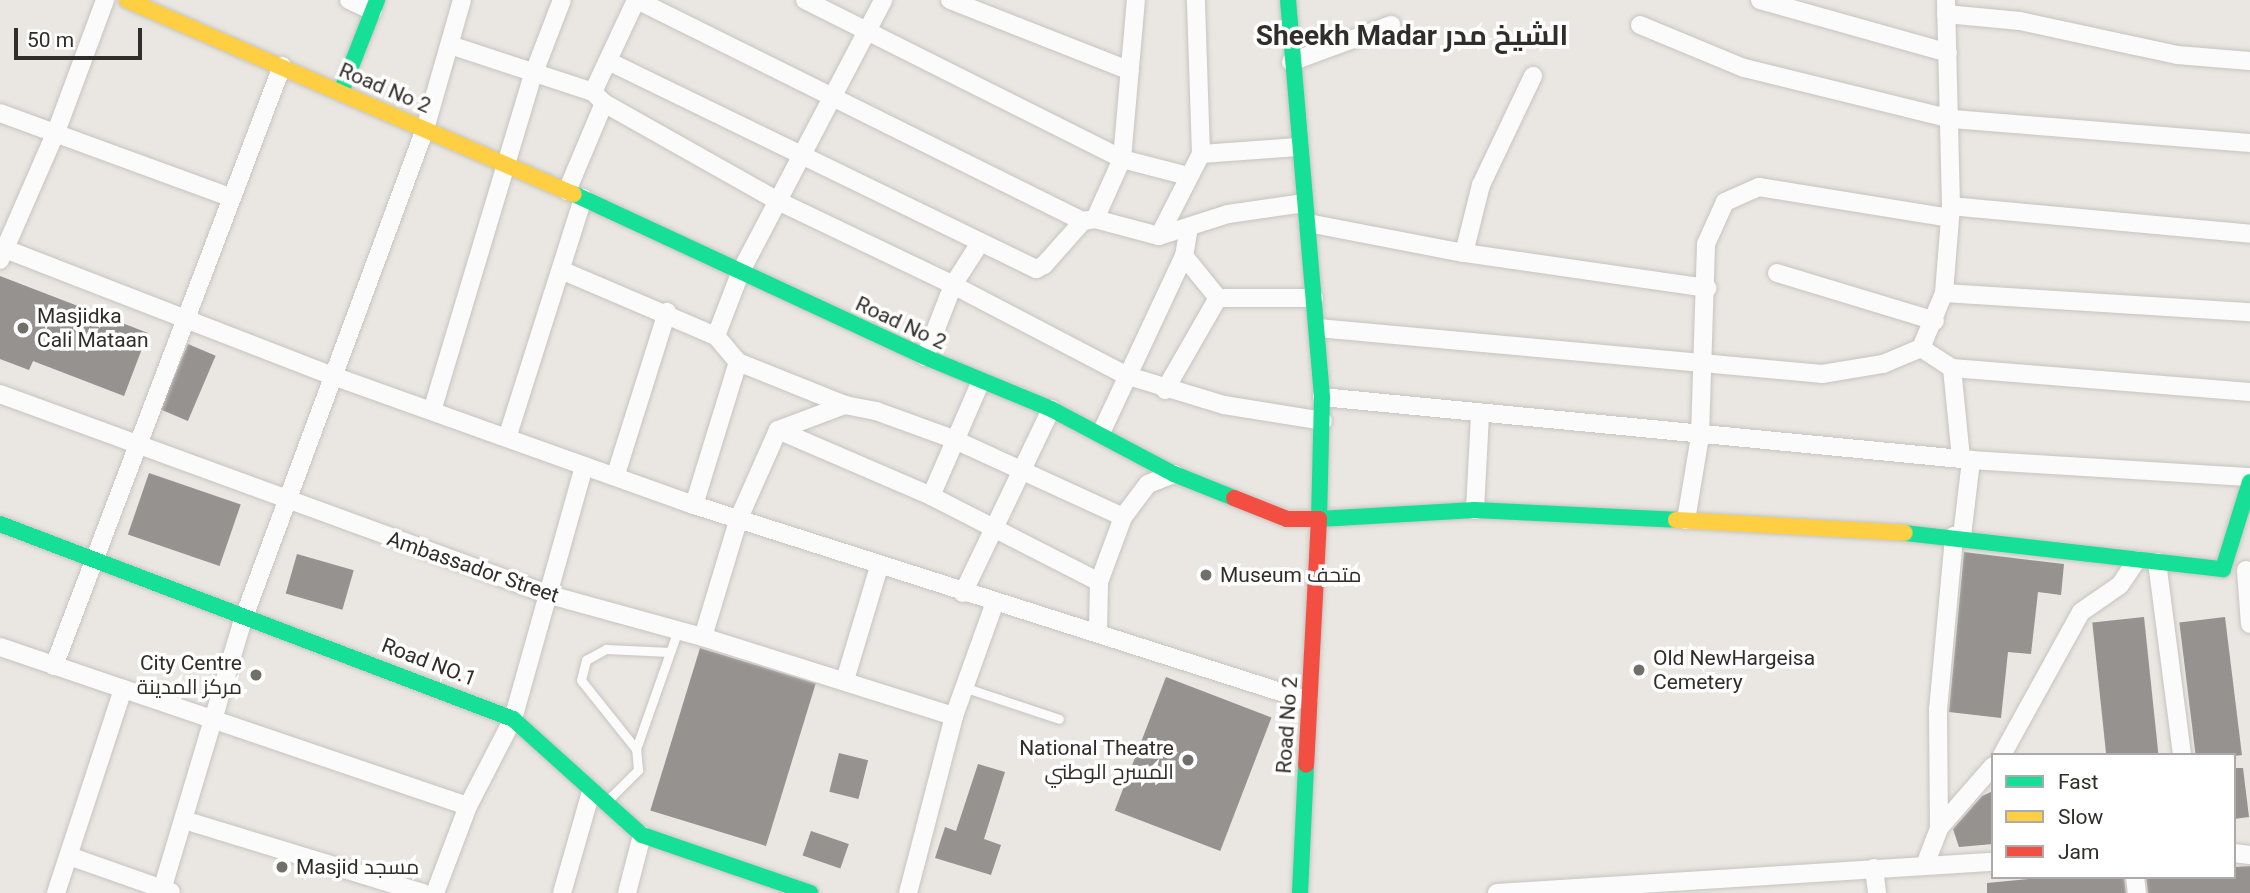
<!DOCTYPE html>
<html>
<head>
<meta charset="utf-8">
<style>
	body { margin:0 }
	#map { position:relative; width:2250px; height:893px; overflow:hidden; background:#eae7e2; font-family:Roboto,Cairo,sans-serif }
	div>[style] { position:absolute }
	.building>* { inset:0; background:#95928f; transform-origin:0 0 }
	.roads { filter:drop-shadow(0 0 2px #c6c4c0) drop-shadow(0 0 2px #c6c4c0) }
	.lane>* { height:9px; margin:-4.5px; padding:0 4.5px; transform-origin:4.5px; border-radius:4.5px; background:#fcfbfb }
	.street>* { height:18px; margin:-9px; padding:0 9px; transform-origin:9px; border-radius:9px; background:#fcfbfb }
	.fast>* { height:16px; margin:-8px; padding:0 8px; transform-origin:8px; border-radius:8px; background:#16e098 }
	.slow>* { height:16px; margin:-8px; padding:0 8px; transform-origin:8px; border-radius:8px; background:#ffcf43 }
	.jam>* { height:16px; margin:-8px; padding:0 8px; transform-origin:8px; border-radius:8px; background:#f24e42 }
	.dots>* { width:19px; height:19px; translate:-50% -50%; box-sizing:border-box; border:4px solid #fff; border-radius:50% }
	span { translate:-50% -50%; white-space:nowrap; text-align:center; line-height:1.15; -webkit-text-stroke:7px #fff; paint-order:stroke }
	.street-label { font-size:21px; color:#302e2a }
	.poi-label { font-size:21px; color:#302e2a }
	.left { translate:0 -50%; text-align:left }
	.right { translate:-100% -50%; text-align:right }
	.district-label { font-size:28px; color:#302e2a; font-weight:700 }
	.legend { position:absolute; left:1991px; top:753px; width:245px; height:126px; box-sizing:border-box; background:#fff; border:2px solid #acabaa; margin:0; padding:9px 12px; list-style:none; font-size:21px; color:#302e2a }
	.legend li { display:flex; align-items:center; gap:14px; height:35px }
	.legend b { width:35px; border:2px solid #acabaa }
	.scale { position:absolute; left:14px; top:28px; width:128px; height:32px; box-sizing:border-box; border:4px solid #302e2a; border-top:0; padding-left:9px; font-size:21px; line-height:24px; white-space:nowrap; color:#302e2a; -webkit-text-stroke:5px #fff; paint-order:stroke }
</style>
</head>
<body>
<div id="map">
	<div class="building">
		<div style="clip-path:polygon(0 276px,148px 333px,124px 396px,33px 361px,29px 370px,0 359px)"></div>
		<div style="left:188px;top:344px;width:30px;height:71px;rotate:23deg"></div>
		<div style="left:149px;top:473px;width:97px;height:65px;rotate:19deg"></div>
		<div style="clip-path:polygon(1964px 552px,2064px 564px,2061px 595px,2038px 592px,2031px 654px,2008px 652px,2001px 718px,1949px 712px)"></div>
		<div style="left:297px;top:554px;width:59px;height:41px;rotate:16deg"></div>
		<div style="left:2144px;top:617px;width:139px;height:52px;rotate:84deg"></div>
		<div style="left:2225px;top:617px;width:139px;height:46px;rotate:83deg"></div>
		<div style="left:700px;top:648px;width:121px;height:170px;rotate:17deg"></div>
		<div style="left:1166px;top:677px;width:113px;height:143px;rotate:21deg"></div>
		<div style="left:839px;top:753px;width:30px;height:40px;rotate:14deg"></div>
		<div style="clip-path:polygon(978px 764px,1005px 772px,984px 839px,1001px 845px,991px 875px,935px 858px,945px 827px,956px 831px)"></div>
		<div style="clip-path:polygon(2234px 768px,2243px 768px,2249px 817px,2234px 819px)"></div>
		<div style="clip-path:polygon(1993px 791px,1993px 844px,1959px 847px,1953px 829px,1982px 796px)"></div>
		<div style="left:811px;top:831px;width:40px;height:26px;rotate:19deg"></div>
		<div style="clip-path:polygon(2250px 866px,2250px 893px,2148px 893px,2146px 877px,2234px 877px,2234px 867px)"></div>
		<div style="clip-path:polygon(2049px 877px,2124px 877px,2126px 893px,1987px 893px,1987px 883px)"></div>
	</div>
	<div class="roads">
		<div class="lane">
			<div style="left:963px;top:687px;width:101px;rotate:18.4deg"></div>
			<div style="left:636px;top:749px;width:88px;rotate:-128.6deg"></div>
			<div style="left:581px;top:680px;width:21px;rotate:-76deg"></div>
			<div style="left:586px;top:660px;width:23px;rotate:-29deg"></div>
			<div style="left:606px;top:649px;width:64px;rotate:2.7deg"></div>
			<div style="left:610px;top:798px;width:40px;rotate:-45deg"></div>
			<div style="left:638px;top:770px;width:21px;rotate:-95deg"></div>
			<div style="left:636px;top:749px;width:126px;rotate:-70.6deg"></div>
		</div>
		<div class="street">
			<div style="left:349px;top:0;width:26px;rotate:25deg"></div>
			<div style="left:637px;top:0;width:498px;rotate:26.4deg"></div>
			<div style="left:1083px;top:221px;width:12px;rotate:-9deg"></div>
			<div style="left:1095px;top:219px;width:66px;rotate:14.9deg"></div>
			<div style="left:1159px;top:236px;width:72px;rotate:-17.7deg"></div>
			<div style="left:1228px;top:214px;width:77px;rotate:-8.2deg"></div>
			<div style="left:805px;top:0;width:355px;rotate:26.6deg"></div>
			<div style="left:1122px;top:159px;width:68px;rotate:14.4deg"></div>
			<div style="left:950px;top:0;width:193px;rotate:21.5deg"></div>
			<div style="left:1760px;top:0;width:195px;rotate:15.7deg"></div>
			<div style="left:1946px;top:14px;width:74px;rotate:5.4deg"></div>
			<div style="left:2020px;top:21px;width:161px;rotate:12.2deg"></div>
			<div style="left:2177px;top:55px;width:73px;rotate:4.7deg"></div>
			<div style="left:1640px;top:25px;width:113px;rotate:22.5deg"></div>
			<div style="left:1744px;top:68px;width:214px;rotate:13.8deg"></div>
			<div style="left:1952px;top:119px;width:299px;rotate:4.6deg"></div>
			<div style="left:450px;top:45px;width:151px;rotate:18.2deg"></div>
			<div style="left:593px;top:92px;width:16px;rotate:45deg"></div>
			<div style="left:604px;top:103px;width:200px;rotate:29.4deg"></div>
			<div style="left:778px;top:201px;width:194px;rotate:25.6deg"></div>
			<div style="left:953px;top:285px;width:194px;rotate:27.6deg"></div>
			<div style="left:1125px;top:375px;width:103px;rotate:16.9deg"></div>
			<div style="left:1224px;top:405px;width:100px;rotate:9.2deg"></div>
			<div style="left:610px;top:62px;width:474px;rotate:25.9deg"></div>
			<div style="left:1036px;top:269px;width:9px;rotate:-27deg"></div>
			<div style="left:1044px;top:265px;width:59px;rotate:-48.4deg"></div>
			<div style="left:1291px;top:62px;width:107px;rotate:-20.3deg"></div>
			<div style="left:593px;top:92px;width:102px;rotate:-64.9deg"></div>
			<div style="left:0;top:113px;width:245px;rotate:20.1deg"></div>
			<div style="left:1201px;top:154px;width:97px;rotate:-4.1deg"></div>
			<div style="left:567px;top:191px;width:95px;rotate:-67.2deg"></div>
			<div style="left:1951px;top:206px;width:300px;rotate:5.3deg"></div>
			<div style="left:1095px;top:219px;width:66px;rotate:-65.8deg"></div>
			<div style="left:1122px;top:159px;width:160px;rotate:-85deg"></div>
			<div style="left:1308px;top:223px;width:159px;rotate:10.9deg"></div>
			<div style="left:1464px;top:253px;width:70px;rotate:-76deg"></div>
			<div style="left:1481px;top:185px;width:121px;rotate:-64.5deg"></div>
			<div style="left:1159px;top:236px;width:92px;rotate:-62.9deg"></div>
			<div style="left:1201px;top:154px;width:154px;rotate:-91.9deg"></div>
			<div style="left:0;top:247px;width:360px;rotate:21.2deg"></div>
			<div style="left:336px;top:377px;width:380px;rotate:19.7deg"></div>
			<div style="left:694px;top:505px;width:645px;rotate:17.68deg"></div>
			<div style="left:1464px;top:253px;width:246px;rotate:8.2deg"></div>
			<div style="left:1184px;top:256px;width:54px;rotate:51deg"></div>
			<div style="left:0;top:260px;width:140px;rotate:-66.4deg"></div>
			<div style="left:56px;top:132px;width:141px;rotate:-69.6deg"></div>
			<div style="left:561px;top:270px;width:168px;rotate:23.1deg"></div>
			<div style="left:716px;top:336px;width:34px;rotate:50deg"></div>
			<div style="left:738px;top:362px;width:115px;rotate:21.9deg"></div>
			<div style="left:845px;top:405px;width:32px;rotate:11deg"></div>
			<div style="left:876px;top:411px;width:82px;rotate:20deg"></div>
			<div style="left:953px;top:439px;width:187px;rotate:24.6deg"></div>
			<div style="left:1777px;top:273px;width:165px;rotate:16.9deg"></div>
			<div style="left:1944px;top:293px;width:307px;rotate:3.6deg"></div>
			<div style="left:1218px;top:298px;width:96px"></div>
			<div style="left:1318px;top:328px;width:506px;rotate:5.21deg"></div>
			<div style="left:1822px;top:374px;width:62px;rotate:-9.3deg"></div>
			<div style="left:1883px;top:364px;width:41px;rotate:-22.8deg"></div>
			<div style="left:1921px;top:348px;width:60px;rotate:-67.3deg"></div>
			<div style="left:1944px;top:293px;width:87px;rotate:-85.4deg"></div>
			<div style="left:1951px;top:206px;width:206px;rotate:-91.4deg"></div>
			<div style="left:716px;top:336px;width:70px;rotate:-69deg"></div>
			<div style="left:741px;top:271px;width:306px;rotate:-62.3deg"></div>
			<div style="left:1921px;top:348px;width:37px;rotate:33deg"></div>
			<div style="left:1952px;top:368px;width:90px;rotate:84.3deg"></div>
			<div style="left:925px;top:357px;width:77px;rotate:-68.7deg"></div>
			<div style="left:953px;top:285px;width:50px;rotate:-57.3deg"></div>
			<div style="left:1952px;top:368px;width:299px;rotate:4.6deg"></div>
			<div style="left:1165px;top:390px;width:106px;rotate:-60.1deg"></div>
			<div style="left:0;top:394px;width:586px;rotate:20.08deg"></div>
			<div style="left:550px;top:595px;width:159px;rotate:15.4deg"></div>
			<div style="left:703px;top:637px;width:263px;rotate:17.5deg"></div>
			<div style="left:1322px;top:397px;width:652px;rotate:5.54deg"></div>
			<div style="left:1971px;top:460px;width:280px;rotate:3.5deg"></div>
			<div style="left:432px;top:411px;width:351px;rotate:-73.3deg"></div>
			<div style="left:533px;top:75px;width:80px;rotate:-68.9deg"></div>
			<div style="left:778px;top:430px;width:167px;rotate:23.3deg"></div>
			<div style="left:931px;top:496px;width:189px;rotate:27.1deg"></div>
			<div style="left:1101px;top:433px;width:195px;rotate:-64.9deg"></div>
			<div style="left:1184px;top:256px;width:29px;rotate:-80deg"></div>
			<div style="left:507px;top:438px;width:252px;rotate:-72.4deg"></div>
			<div style="left:616px;top:474px;width:170px;rotate:-72.5deg"></div>
			<div style="left:931px;top:496px;width:125px;rotate:-66.5deg"></div>
			<div style="left:694px;top:505px;width:150px;rotate:-72.9deg"></div>
			<div style="left:1475px;top:510px;width:97px;rotate:-87deg"></div>
			<div style="left:1686px;top:520px;width:85px;rotate:-80.5deg"></div>
			<div style="left:1700px;top:436px;width:192px;rotate:-88.2deg"></div>
			<div style="left:1706px;top:244px;width:46px;rotate:-65.7deg"></div>
			<div style="left:1725px;top:202px;width:37px;rotate:-24deg"></div>
			<div style="left:1759px;top:187px;width:193px;rotate:9.2deg"></div>
			<div style="left:1962px;top:536px;width:77px;rotate:-83.2deg"></div>
			<div style="left:2157px;top:562px;width:195px;rotate:82.6deg"></div>
			<div style="left:2246px;top:570px;width:54px;rotate:85.8deg"></div>
			<div style="left:963px;top:593px;width:204px;rotate:-64.4deg"></div>
			<div style="left:1098px;top:631px;width:49px;rotate:-88.8deg"></div>
			<div style="left:1099px;top:582px;width:69px;rotate:-69.7deg"></div>
			<div style="left:1123px;top:517px;width:41px;rotate:-52.9deg"></div>
			<div style="left:1148px;top:484px;width:28px;rotate:-21deg"></div>
			<div style="left:703px;top:637px;width:124px;rotate:-73.2deg"></div>
			<div style="left:739px;top:518px;width:96px;rotate:-66.1deg"></div>
			<div style="left:778px;top:430px;width:72px;rotate:-20.5deg"></div>
			<div style="left:0;top:647px;width:494px;rotate:18.8deg"></div>
			<div style="left:54px;top:666px;width:642px;rotate:-69.19deg"></div>
			<div style="left:845px;top:680px;width:118px;rotate:-73.3deg"></div>
			<div style="left:2002px;top:755px;width:163px;rotate:-61.1deg"></div>
			<div style="left:2081px;top:612px;width:47px;rotate:-34.7deg"></div>
			<div style="left:2120px;top:585px;width:30px;rotate:-56deg"></div>
			<div style="left:184px;top:820px;width:250px;rotate:17deg"></div>
			<div style="left:1939px;top:828px;width:118px;rotate:-90.5deg"></div>
			<div style="left:1938px;top:710px;width:175px;rotate:-84.7deg"></div>
			<div style="left:2234px;top:853px;width:16px;rotate:7deg"></div>
			<div style="left:69px;top:856px;width:108px;rotate:19.4deg"></div>
			<div style="left:1925px;top:865px;width:40px;rotate:-69deg"></div>
			<div style="left:1939px;top:828px;width:82px;rotate:-48.9deg"></div>
			<div style="left:1874px;top:868px;width:25px;rotate:83deg"></div>
			<div style="left:2135px;top:877px;width:16px;rotate:83deg"></div>
			<div style="left:56px;top:893px;width:215px;rotate:-71.8deg"></div>
			<div style="left:161px;top:893px;width:288px;rotate:-73.3deg"></div>
			<div style="left:244px;top:617px;width:520px;rotate:-69.65deg"></div>
			<div style="left:425px;top:129px;width:134px;rotate:-74deg"></div>
			<div style="left:435px;top:893px;width:93px;rotate:-69.2deg"></div>
			<div style="left:468px;top:806px;width:98px;rotate:-62.7deg"></div>
			<div style="left:513px;top:719px;width:263px;rotate:-74.3deg"></div>
			<div style="left:562px;top:893px;width:105px;rotate:-74deg"></div>
			<div style="left:627px;top:893px;width:60px;rotate:-75.5deg"></div>
			<div style="left:908px;top:893px;width:183px;rotate:-75.4deg"></div>
			<div style="left:954px;top:716px;width:121px;rotate:-70.2deg"></div>
			<div style="left:1497px;top:893px;width:497px;rotate:-3.6deg"></div>
		</div>
		<div class="fast">
			<div style="left:1288px;top:0;width:398px;rotate:85.1deg"></div>
			<div style="left:1322px;top:397px;width:122px;rotate:91.4deg"></div>
			<div style="left:1319px;top:519px;width:156px;rotate:-3.3deg"></div>
			<div style="left:1475px;top:510px;width:201px;rotate:2.8deg"></div>
			<div style="left:341px;top:92px;width:99px;rotate:-68.6deg"></div>
			<div style="left:574px;top:194px;width:387px;rotate:24.9deg"></div>
			<div style="left:925px;top:357px;width:136px;rotate:22.4deg"></div>
			<div style="left:1051px;top:409px;width:139px;rotate:27.9deg"></div>
			<div style="left:1174px;top:474px;width:65px;rotate:21.8deg"></div>
			<div style="left:0;top:524px;width:549px;rotate:20.81deg"></div>
			<div style="left:513px;top:719px;width:173px;rotate:42deg"></div>
			<div style="left:642px;top:835px;width:178px;rotate:19deg"></div>
			<div style="left:1905px;top:533px;width:320px;rotate:6.5deg"></div>
			<div style="left:2223px;top:569px;width:91px;rotate:-72.8deg"></div>
			<div style="left:1300px;top:893px;width:128px;rotate:-87.3deg"></div>
		</div>
		<div class="slow">
			<div style="left:127px;top:0;width:487px;rotate:23.5deg"></div>
			<div style="left:1676px;top:520px;width:229px;rotate:3.2deg"></div>
		</div>
		<div class="jam">
			<div style="left:1234px;top:498px;width:57px;rotate:21.6deg"></div>
			<div style="left:1287px;top:519px;width:32px"></div>
			<div style="left:1319px;top:519px;width:246px;rotate:93deg"></div>
		</div>
	</div>
	<div class="dots">
		<div style="left:23px;top:328px;background:#716f6a"></div>
		<div style="left:1206px;top:575px;background:#716f6a"></div>
		<div style="left:1639px;top:670px;background:#716f6a"></div>
		<div style="left:256px;top:675px;background:#716f6a"></div>
		<div style="left:1188px;top:760px;background:#716f6a"></div>
		<div style="left:282px;top:867px;background:#716f6a"></div>
	</div>
	<div class="street-label">
		<span style="left:385px;top:88px;rotate:23deg">Road No 2</span>
		<span style="left:901px;top:323px;rotate:25deg">Road No 2</span>
		<span style="left:473px;top:567px;rotate:19deg">Ambassador Street</span>
		<span style="left:429px;top:662px;rotate:21deg">Road NO.1</span>
		<span style="left:1287px;top:725px;rotate:-86deg">Road No 2</span>
	</div>
	<div class="poi-label">
		<span class="left" style="left:37px;top:328px">Masjidka<br>Cali Mataan</span>
		<span class="left" style="left:1220px;top:575px">Museum متحف</span>
		<span class="left" style="left:1653px;top:670px">Old NewHargeisa<br>Cemetery</span>
		<span class="right" style="left:242px;top:675px">City Centre<br>مركز المدينة</span>
		<span class="right" style="left:1174px;top:760px">National Theatre<br>المسرح الوطني</span>
		<span class="left" style="left:296px;top:867px">Masjid مسجد</span>
	</div>
	<div class="district-label">
		<span style="left:1412px;top:36px">Sheekh Madar الشيخ مدر</span>
	</div>
	<ul class="legend">
	<li><b style="height:9px;background:#16e098"></b>Fast</li>
	<li><b style="height:9px;background:#ffcf43"></b>Slow</li>
	<li><b style="height:9px;background:#f24e42"></b>Jam</li>
	</ul>
	<div class="scale">50 m</div>
</div>
</body>
</html>
